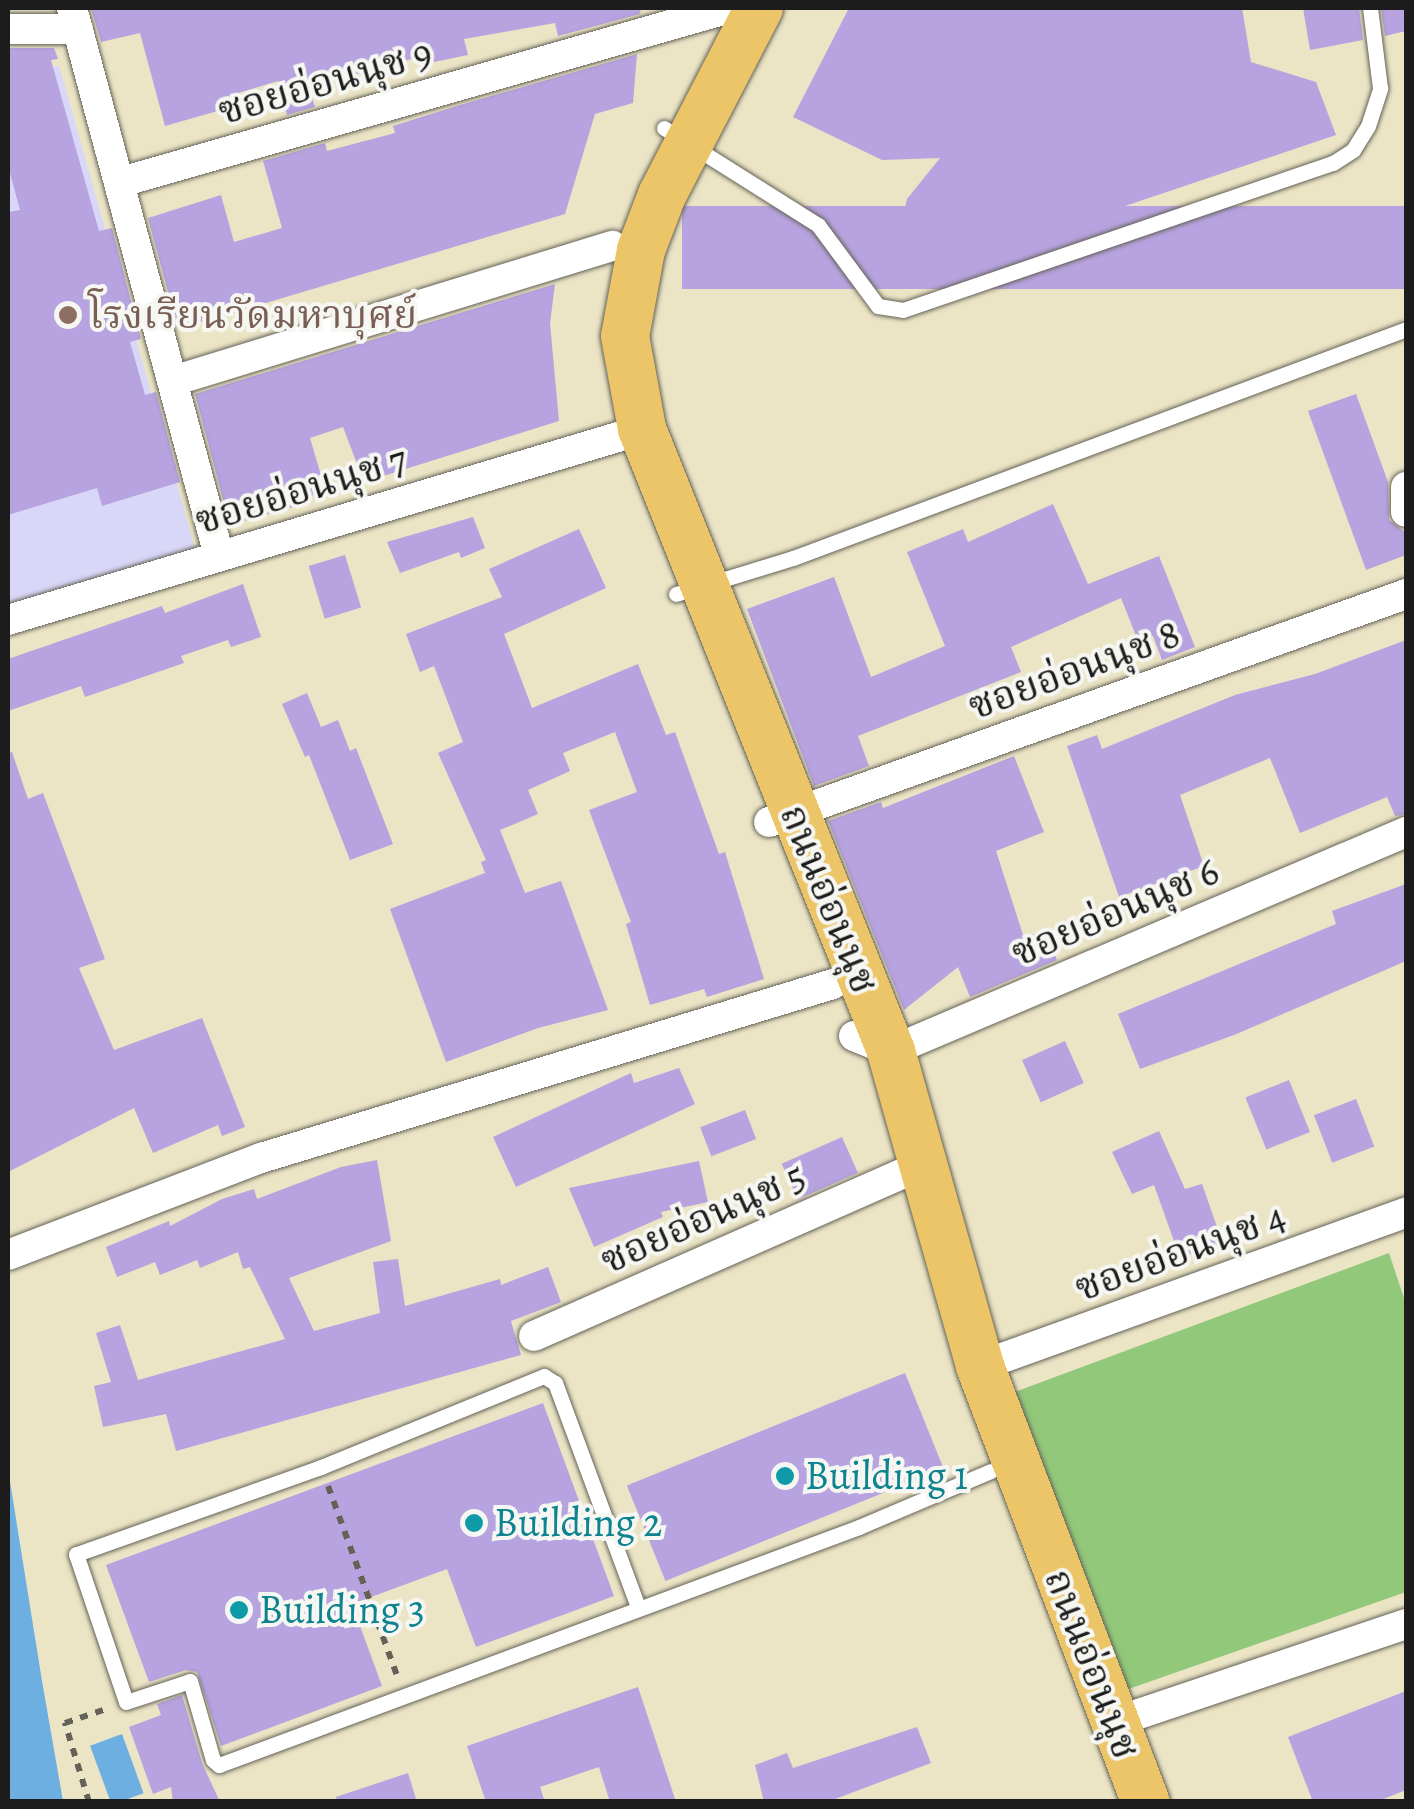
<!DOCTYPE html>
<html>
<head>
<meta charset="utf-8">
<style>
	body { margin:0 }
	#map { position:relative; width:1414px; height:1809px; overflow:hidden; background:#ebe4c5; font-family:Alegreya,"Noto Serif Thai",serif }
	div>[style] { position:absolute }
	.built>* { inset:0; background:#d9d7f8 }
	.green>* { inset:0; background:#92c87a }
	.water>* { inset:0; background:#6eafe2; transform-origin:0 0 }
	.building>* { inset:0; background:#b7a3df; transform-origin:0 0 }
	.path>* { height:6px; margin-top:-3px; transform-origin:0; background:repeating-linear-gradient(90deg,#646257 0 8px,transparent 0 16px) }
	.roads { filter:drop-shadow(0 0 2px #646257) drop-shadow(0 0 2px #646257) }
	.service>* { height:15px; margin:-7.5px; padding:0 7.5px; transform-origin:7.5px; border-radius:7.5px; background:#fff }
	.minor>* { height:30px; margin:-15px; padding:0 15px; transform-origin:15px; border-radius:15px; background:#fff }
	.primary>* { height:48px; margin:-24px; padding:0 24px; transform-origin:24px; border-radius:24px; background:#edc569 }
	.dots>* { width:28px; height:28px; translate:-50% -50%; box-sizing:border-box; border:5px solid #f6f6f2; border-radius:50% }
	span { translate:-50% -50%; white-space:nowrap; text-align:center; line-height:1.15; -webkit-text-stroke:8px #f6f6f2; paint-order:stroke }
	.street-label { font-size:40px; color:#1c1c1c }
	.education-label { font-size:40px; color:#785e54 }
	.left { translate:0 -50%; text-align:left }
	.culture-label { font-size:40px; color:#0d838f }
	.frame { position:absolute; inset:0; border:10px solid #1c1c1c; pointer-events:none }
</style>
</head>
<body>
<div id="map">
	<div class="built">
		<div style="clip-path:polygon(59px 65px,195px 549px,8px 606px,8px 81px)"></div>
	</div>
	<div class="green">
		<div style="clip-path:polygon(1389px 1253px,1406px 1304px,1406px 1592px,1120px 1692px,1004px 1396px)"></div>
	</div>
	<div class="water">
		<div style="clip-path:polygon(8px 1469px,42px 1681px,63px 1801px,8px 1801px)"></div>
		<div style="left:122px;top:1734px;width:63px;height:34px;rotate:70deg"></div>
	</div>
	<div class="building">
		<div style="clip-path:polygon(91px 8px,641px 8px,640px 14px,558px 36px,555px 23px,464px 39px,468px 55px,424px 64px,422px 56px,309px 87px,315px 107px,287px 115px,278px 81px,225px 97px,228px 108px,165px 126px,140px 33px,101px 42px)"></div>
		<div style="clip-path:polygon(849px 8px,1242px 8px,1251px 62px,1316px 82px,1336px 135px,923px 274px,904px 211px,907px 199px,940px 158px,882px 160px,793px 117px)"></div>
		<div style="clip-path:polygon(1303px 8px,1359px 8px,1363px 40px,1310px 50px)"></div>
		<div style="clip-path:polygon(1381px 8px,1406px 8px,1406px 31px,1385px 36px)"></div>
		<div style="clip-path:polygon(8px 48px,54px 48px,58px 59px,51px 60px,99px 231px,112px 228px,141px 339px,130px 342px,145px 395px,156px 392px,180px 482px,102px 506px,97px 488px,8px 515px,8px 212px,20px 210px,8px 166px)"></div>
		<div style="clip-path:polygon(637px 54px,633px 103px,595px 114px,565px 214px,178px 329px,148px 218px,221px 195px,234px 242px,282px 228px,263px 161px,325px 143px,327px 151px,395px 133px,393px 126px,460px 105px)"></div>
		<div style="left:1406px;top:206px;width:83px;height:724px;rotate:90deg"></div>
		<div style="clip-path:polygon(555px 284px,550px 323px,559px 421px,364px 482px,343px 427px,310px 438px,326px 492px,298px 499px,300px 505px,230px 525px,195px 394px)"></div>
		<div style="clip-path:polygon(1356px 394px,1388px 482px,1389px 520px,1406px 533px,1406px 555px,1366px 570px,1308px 411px)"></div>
		<div style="clip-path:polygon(1053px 504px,1088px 584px,1159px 556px,1195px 647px,1162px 660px,1153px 636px,1138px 641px,1121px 598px,1011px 647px,1021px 672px,858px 736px,869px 766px,814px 786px,747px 609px,834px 577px,871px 677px,945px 646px,907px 552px,963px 529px,968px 542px)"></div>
		<div style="clip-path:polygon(473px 517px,485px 548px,461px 558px,459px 552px,400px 573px,387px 542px)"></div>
		<div style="clip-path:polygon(579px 529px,606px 588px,504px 634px,532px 708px,638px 664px,666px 735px,675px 732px,719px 854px,725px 852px,764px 979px,707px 997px,704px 989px,650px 1005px,626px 924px,631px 922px,589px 810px,637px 792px,615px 732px,563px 753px,570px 771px,528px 790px,538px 814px,500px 830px,525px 893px,561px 881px,608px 1010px,538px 1028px,446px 1062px,390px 909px,485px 873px,481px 862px,486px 860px,438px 753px,463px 742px,434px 666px,420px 672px,406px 634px,502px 597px,489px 569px)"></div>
		<div style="left:345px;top:555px;width:55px;height:38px;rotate:73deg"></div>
		<div style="clip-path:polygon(243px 584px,261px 637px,231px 647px,228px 640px,181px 656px,184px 663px,85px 697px,81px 686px,8px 711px,8px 659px,162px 606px,165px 613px)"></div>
		<div style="clip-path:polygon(1406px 640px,1406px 814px,1395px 816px,1387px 797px,1300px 833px,1270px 758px,1180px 795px,1204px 866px,1119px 897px,1067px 746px,1097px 735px,1102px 749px,1235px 695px,1315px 674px)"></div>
		<div style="clip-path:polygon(307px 693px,321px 727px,338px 720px,350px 751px,356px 748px,393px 844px,350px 860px,309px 755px,305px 757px,282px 704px)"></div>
		<div style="clip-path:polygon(12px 752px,28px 799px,43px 793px,105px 959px,79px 968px,114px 1050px,202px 1018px,245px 1127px,222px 1136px,218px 1125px,153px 1153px,134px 1108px,8px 1172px,8px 753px)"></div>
		<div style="clip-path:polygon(1014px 756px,1044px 832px,996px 851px,1024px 938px,1045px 930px,1057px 960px,970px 997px,958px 967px,904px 1010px,828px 821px,881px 802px,883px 808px)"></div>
		<div style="clip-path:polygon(1406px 884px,1406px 961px,1234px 1035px,1140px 1069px,1118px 1014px,1336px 924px,1332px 911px)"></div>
		<div style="left:1065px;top:1041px;width:46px;height:47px;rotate:66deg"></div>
		<div style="clip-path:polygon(679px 1068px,695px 1104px,516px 1187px,493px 1137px,631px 1073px,634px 1083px)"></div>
		<div style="left:1289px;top:1080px;width:56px;height:47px;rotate:68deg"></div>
		<div style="left:1356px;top:1099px;width:51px;height:45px;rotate:69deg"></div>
		<div style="left:745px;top:1110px;width:31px;height:48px;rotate:69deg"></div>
		<div style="clip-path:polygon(1159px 1131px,1185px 1189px,1202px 1184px,1223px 1244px,1180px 1258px,1154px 1185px,1132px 1194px,1112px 1152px)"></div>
		<div style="left:842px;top:1137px;width:39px;height:66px;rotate:66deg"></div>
		<div style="clip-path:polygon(377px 1160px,391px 1241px,289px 1278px,314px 1331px,380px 1313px,373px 1262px,398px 1259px,405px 1306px,500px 1279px,501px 1285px,548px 1267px,561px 1302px,511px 1321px,521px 1355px,176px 1451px,166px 1414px,103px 1427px,94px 1386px,111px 1382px,96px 1333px,120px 1325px,138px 1380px,285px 1339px,250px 1267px,243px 1269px,238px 1252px,200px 1268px,197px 1260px,160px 1275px,155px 1262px,117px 1277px,106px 1247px,169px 1221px,170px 1226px,222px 1199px,254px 1189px,257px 1199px,341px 1167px)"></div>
		<div style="clip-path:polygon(699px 1161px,708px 1202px,661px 1212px,663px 1217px,594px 1247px,569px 1188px)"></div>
		<div style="left:905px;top:1373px;width:103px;height:300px;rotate:68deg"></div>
		<div style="clip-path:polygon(543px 1403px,614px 1596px,476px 1647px,447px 1569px,352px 1604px,382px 1686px,221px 1746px,197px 1672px,186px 1670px,149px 1682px,106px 1565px)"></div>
		<div style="clip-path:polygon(638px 1687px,676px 1802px,610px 1802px,599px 1767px,540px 1787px,545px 1802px,486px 1802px,467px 1746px)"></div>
		<div style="clip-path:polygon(1406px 1691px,1406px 1790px,1376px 1802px,1313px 1802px,1288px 1737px)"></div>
		<div style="clip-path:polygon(182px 1695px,202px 1763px,220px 1802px,173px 1802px,171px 1787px,153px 1794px,129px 1727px,161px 1715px,157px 1704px)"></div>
		<div style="clip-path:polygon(917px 1727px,931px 1763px,827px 1802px,764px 1802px,755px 1765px,787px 1753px,793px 1768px)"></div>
		<div style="clip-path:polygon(408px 1773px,417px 1802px,337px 1802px,336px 1797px)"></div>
	</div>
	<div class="path">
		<div style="left:328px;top:1486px;width:202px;rotate:70deg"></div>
		<div style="left:89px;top:1802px;width:83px;rotate:-106.9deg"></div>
		<div style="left:65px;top:1723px;width:46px;rotate:-18.8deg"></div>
	</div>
	<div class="roads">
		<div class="service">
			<div style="left:664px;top:128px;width:182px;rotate:32.2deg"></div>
			<div style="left:818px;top:225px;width:101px;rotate:53.5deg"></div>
			<div style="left:878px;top:306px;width:25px;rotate:9deg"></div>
			<div style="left:903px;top:310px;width:454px;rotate:-18.9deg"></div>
			<div style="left:1333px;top:163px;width:24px;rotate:-33deg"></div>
			<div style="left:1353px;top:150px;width:28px;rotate:-58deg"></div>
			<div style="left:1368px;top:126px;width:40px;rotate:-72deg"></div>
			<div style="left:1380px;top:88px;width:81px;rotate:-97.1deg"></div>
			<div style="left:676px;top:594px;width:122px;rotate:-17.1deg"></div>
			<div style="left:793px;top:558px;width:654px;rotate:-20.48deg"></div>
			<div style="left:638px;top:1607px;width:239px;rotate:-110.3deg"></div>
			<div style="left:555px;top:1383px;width:13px;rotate:-148deg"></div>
			<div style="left:544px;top:1376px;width:241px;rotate:157.8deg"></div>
			<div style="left:321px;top:1467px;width:260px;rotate:160.4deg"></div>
			<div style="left:76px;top:1554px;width:156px;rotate:71.3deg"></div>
			<div style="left:126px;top:1702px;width:67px;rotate:-18.2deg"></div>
			<div style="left:190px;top:1681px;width:82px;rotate:73.8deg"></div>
			<div style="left:213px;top:1760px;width:8px;rotate:40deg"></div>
			<div style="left:219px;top:1765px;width:683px;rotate:-20.4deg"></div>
			<div style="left:859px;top:1527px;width:143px;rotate:-23deg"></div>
		</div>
		<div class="minor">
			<div style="left:72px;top:8px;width:567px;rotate:74.98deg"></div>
			<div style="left:8px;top:29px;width:70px"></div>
			<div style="left:121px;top:182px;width:626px;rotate:-15.95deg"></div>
			<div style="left:173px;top:381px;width:460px;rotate:-17.1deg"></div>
			<div style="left:1406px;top:487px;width:25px;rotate:90deg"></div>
			<div style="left:8px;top:620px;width:637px;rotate:-16.7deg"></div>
			<div style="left:769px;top:822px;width:677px;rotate:-19.69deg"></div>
			<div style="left:854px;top:1036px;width:40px;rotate:22deg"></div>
			<div style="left:891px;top:1051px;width:560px;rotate:-23.04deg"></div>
			<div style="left:8px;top:1255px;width:271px;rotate:-21deg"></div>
			<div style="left:261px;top:1158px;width:598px;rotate:-16.92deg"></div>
			<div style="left:534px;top:1336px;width:404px;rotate:-23.8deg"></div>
			<div style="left:980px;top:1366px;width:453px;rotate:-19.8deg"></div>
			<div style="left:1115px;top:1722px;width:307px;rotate:-18.6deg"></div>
		</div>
		<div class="primary">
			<div style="left:759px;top:8px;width:211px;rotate:117.4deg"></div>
			<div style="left:662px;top:195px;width:59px;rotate:110.9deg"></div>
			<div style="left:641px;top:250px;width:87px;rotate:100.5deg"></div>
			<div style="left:625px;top:336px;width:95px;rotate:79.6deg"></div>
			<div style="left:642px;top:429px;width:670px;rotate:68.18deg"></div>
			<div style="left:891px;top:1051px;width:327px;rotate:74.2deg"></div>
			<div style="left:980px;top:1366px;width:467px;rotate:69.2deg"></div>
		</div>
	</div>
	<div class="dots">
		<div style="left:68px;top:315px;background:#8d6e63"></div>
		<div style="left:785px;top:1476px;background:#0f9aa8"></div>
		<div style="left:474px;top:1523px;background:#0f9aa8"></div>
		<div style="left:239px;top:1610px;background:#0f9aa8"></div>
	</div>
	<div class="street-label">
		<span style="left:325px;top:82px;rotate:-16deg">ซอยอ่อนนุช 9</span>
		<span style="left:301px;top:490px;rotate:-17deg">ซอยอ่อนนุช 7</span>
		<span style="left:1074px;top:670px;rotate:-20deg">ซอยอ่อนนุช 8</span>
		<span style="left:829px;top:899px;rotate:68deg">ถนนอ่อนนุช</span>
		<span style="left:1115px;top:912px;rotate:-23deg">ซอยอ่อนนุช 6</span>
		<span style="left:703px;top:1218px;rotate:-24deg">ซอยอ่อนนุช 5</span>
		<span style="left:1180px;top:1252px;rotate:-20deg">ซอยอ่อนนุช 4</span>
		<span style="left:1092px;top:1664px;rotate:69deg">ถนนอ่อนนุช</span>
	</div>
	<div class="education-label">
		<span class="left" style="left:88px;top:315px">โรงเรียนวัดมหาบุศย์</span>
	</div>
	<div class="culture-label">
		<span class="left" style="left:805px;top:1476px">Building 1</span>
		<span class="left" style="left:494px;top:1523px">Building 2</span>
		<span class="left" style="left:259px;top:1610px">Building 3</span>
	</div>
	<div class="frame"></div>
</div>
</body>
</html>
